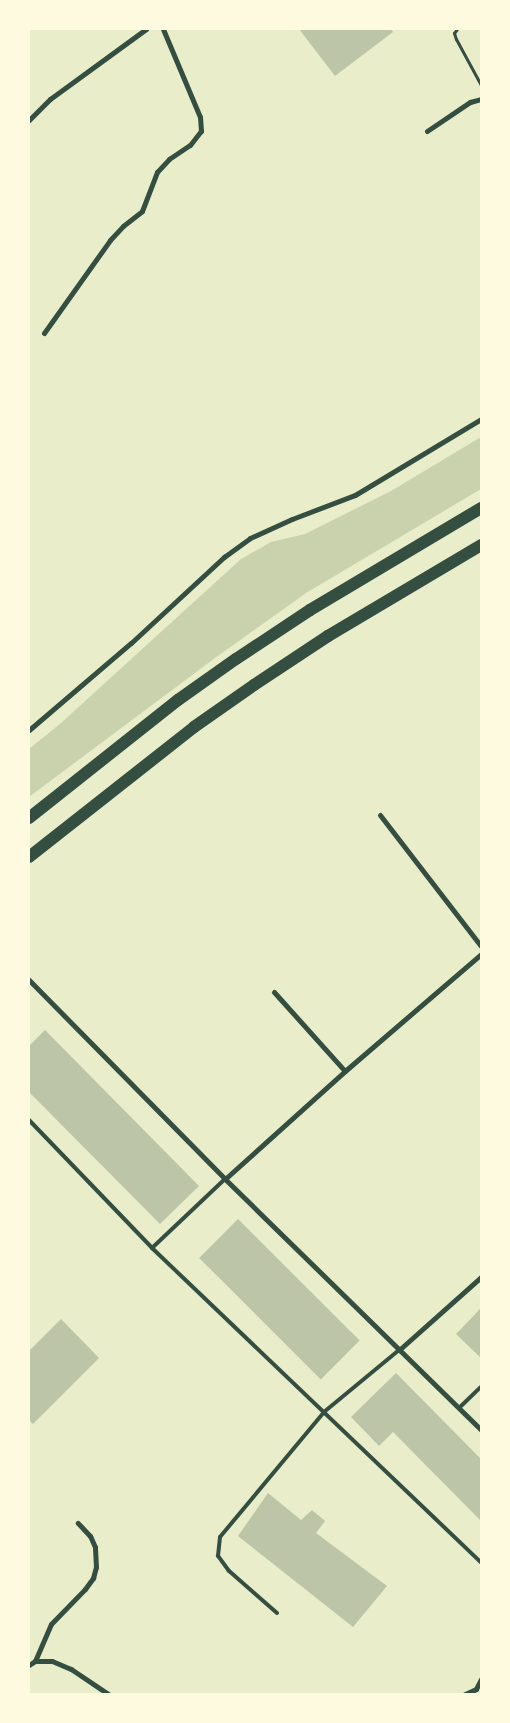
<!DOCTYPE html>
<html>
<head>
<meta charset="utf-8">
<style>
	body { margin:0 }
	#map { position:relative; width:510px; height:1723px; overflow:hidden; background:#e9edc9; font-family:"Space Grotesk",sans-serif }
	div>[style] { position:absolute }
	.green>* { inset:0; background:#cad2ad }
	.building>* { inset:0; background:#bcc5a7; transform-origin:0 0 }
	.path>* { height:3px; margin:-1.5px; padding:0 1.5px; transform-origin:1.5px; border-radius:1.5px; background:#344e41 }
	.service>* { height:4px; margin:-2px; padding:0 2px; transform-origin:2px; border-radius:2px; background:#344e41 }
	.minor>* { height:5px; margin:-2.5px; padding:0 2.5px; transform-origin:2.5px; border-radius:2.5px; background:#344e41 }
	.primary>* { height:12px; margin:-6px; padding:0 6px; transform-origin:6px; border-radius:6px; background:#344e41 }
	span { translate:-50% -50%; white-space:nowrap; text-align:center; line-height:1.15; -webkit-text-stroke:4.5px #fefae0; paint-order:stroke }
	.frame { position:absolute; inset:0; border:30px solid #fefae0; pointer-events:none }
</style>
</head>
<body>
<div id="map">
	<div class="green">
		<div style="clip-path:polygon(481px 437px,481px 489px,306px 593px,215px 658px,29px 797px,29px 749px,61px 723px,241px 559px,271px 542px,305px 534px,391px 491px)"></div>
	</div>
	<div class="building">
		<div style="clip-path:polygon(299px 29px,391px 29px,393px 32px,335px 76px)"></div>
		<div style="clip-path:polygon(45px 1030px,199px 1186px,160px 1224px,29px 1092px,29px 1046px)"></div>
		<div style="left:238px;top:1219px;width:172px;height:55px;rotate:45deg"></div>
		<div style="clip-path:polygon(481px 1308px,481px 1358px,456px 1334px)"></div>
		<div style="clip-path:polygon(61px 1319px,99px 1358px,33px 1424px,29px 1420px,29px 1351px)"></div>
		<div style="clip-path:polygon(396px 1373px,481px 1459px,481px 1521px,393px 1432px,379px 1446px,351px 1417px)"></div>
		<div style="clip-path:polygon(268px 1493px,301px 1520px,312px 1510px,325px 1521px,316px 1533px,387px 1586px,353px 1627px,238px 1536px)"></div>
	</div>
	<div class="path">
		<div style="left:457px;top:29px;width:5px;rotate:127deg"></div>
		<div style="left:454px;top:33px;width:6px;rotate:72deg"></div>
		<div style="left:456px;top:39px;width:52px;rotate:61.5deg"></div>
	</div>
	<div class="service">
		<div style="left:29px;top:1120px;width:178px;rotate:46.1deg"></div>
		<div style="left:152px;top:1248px;width:455px;rotate:43.7deg"></div>
		<div style="left:152px;top:1248px;width:100px;rotate:-43.4deg"></div>
		<div style="left:459px;top:1408px;width:30px;rotate:-44deg"></div>
		<div style="left:277px;top:1613px;width:64px;rotate:-138.8deg"></div>
		<div style="left:229px;top:1571px;width:19px;rotate:-126deg"></div>
		<div style="left:218px;top:1556px;width:19px;rotate:-84deg"></div>
		<div style="left:220px;top:1537px;width:163px;rotate:-50.2deg"></div>
		<div style="left:324px;top:1412px;width:97px;rotate:-39.6deg"></div>
	</div>
	<div class="minor">
		<div style="left:29px;top:120px;width:30px;rotate:-45deg"></div>
		<div style="left:50px;top:99px;width:119px;rotate:-36.1deg"></div>
		<div style="left:427px;top:131px;width:52px;rotate:-34deg"></div>
		<div style="left:470px;top:102px;width:11px;rotate:-15deg"></div>
		<div style="left:44px;top:333px;width:114px;rotate:-54.6deg"></div>
		<div style="left:110px;top:240px;width:19px;rotate:-47deg"></div>
		<div style="left:123px;top:226px;width:24px;rotate:-38deg"></div>
		<div style="left:142px;top:211px;width:42px;rotate:-69deg"></div>
		<div style="left:157px;top:172px;width:18px;rotate:-47deg"></div>
		<div style="left:169px;top:159px;width:25px;rotate:-34deg"></div>
		<div style="left:190px;top:145px;width:18px;rotate:-52deg"></div>
		<div style="left:201px;top:131px;width:14px;rotate:-94deg"></div>
		<div style="left:200px;top:117px;width:95px;rotate:-112.8deg"></div>
		<div style="left:29px;top:730px;width:134px;rotate:-40.5deg"></div>
		<div style="left:131px;top:643px;width:127px;rotate:-42.8deg"></div>
		<div style="left:224px;top:557px;width:32px;rotate:-36deg"></div>
		<div style="left:250px;top:538px;width:46px;rotate:-24.3deg"></div>
		<div style="left:292px;top:519px;width:67px;rotate:-20.9deg"></div>
		<div style="left:355px;top:495px;width:147px;rotate:-31.1deg"></div>
		<div style="left:380px;top:815px;width:165px;rotate:52.4deg"></div>
		<div style="left:29px;top:980px;width:279px;rotate:45.4deg"></div>
		<div style="left:225px;top:1179px;width:359px;rotate:44.4deg"></div>
		<div style="left:274px;top:992px;width:106px;rotate:48.1deg"></div>
		<div style="left:225px;top:1179px;width:161px;rotate:-42deg"></div>
		<div style="left:345px;top:1071px;width:179px;rotate:-40.7deg"></div>
		<div style="left:399px;top:1350px;width:110px;rotate:-41.7deg"></div>
		<div style="left:35px;top:1661px;width:40px;rotate:-66.6deg"></div>
		<div style="left:51px;top:1624px;width:49px;rotate:-45.8deg"></div>
		<div style="left:85px;top:1589px;width:14px;rotate:-54deg"></div>
		<div style="left:93px;top:1578px;width:11px;rotate:-75deg"></div>
		<div style="left:96px;top:1567px;width:20px;rotate:-93deg"></div>
		<div style="left:95px;top:1547px;width:12px;rotate:-114deg"></div>
		<div style="left:90px;top:1536px;width:18px;rotate:-133deg"></div>
		<div style="left:29px;top:1665px;width:7px;rotate:-34deg"></div>
		<div style="left:35px;top:1661px;width:17px"></div>
		<div style="left:52px;top:1661px;width:21px;rotate:23deg"></div>
		<div style="left:71px;top:1669px;width:45px;rotate:34deg"></div>
		<div style="left:465px;top:1694px;width:12px;rotate:-24deg"></div>
		<div style="left:476px;top:1689px;width:11px;rotate:-63deg"></div>
	</div>
	<div class="primary">
		<div style="left:29px;top:818px;width:190px;rotate:-38.4deg"></div>
		<div style="left:178px;top:700px;width:71px;rotate:-35.3deg"></div>
		<div style="left:236px;top:659px;width:89px;rotate:-33.5deg"></div>
		<div style="left:310px;top:610px;width:199px;rotate:-30.8deg"></div>
		<div style="left:29px;top:857px;width:210px;rotate:-38.2deg"></div>
		<div style="left:194px;top:727px;width:73px;rotate:-35deg"></div>
		<div style="left:254px;top:685px;width:89px;rotate:-33.5deg"></div>
		<div style="left:328px;top:636px;width:178px;rotate:-30.7deg"></div>
	</div>
	<div class="frame"></div>
</div>
</body>
</html>
